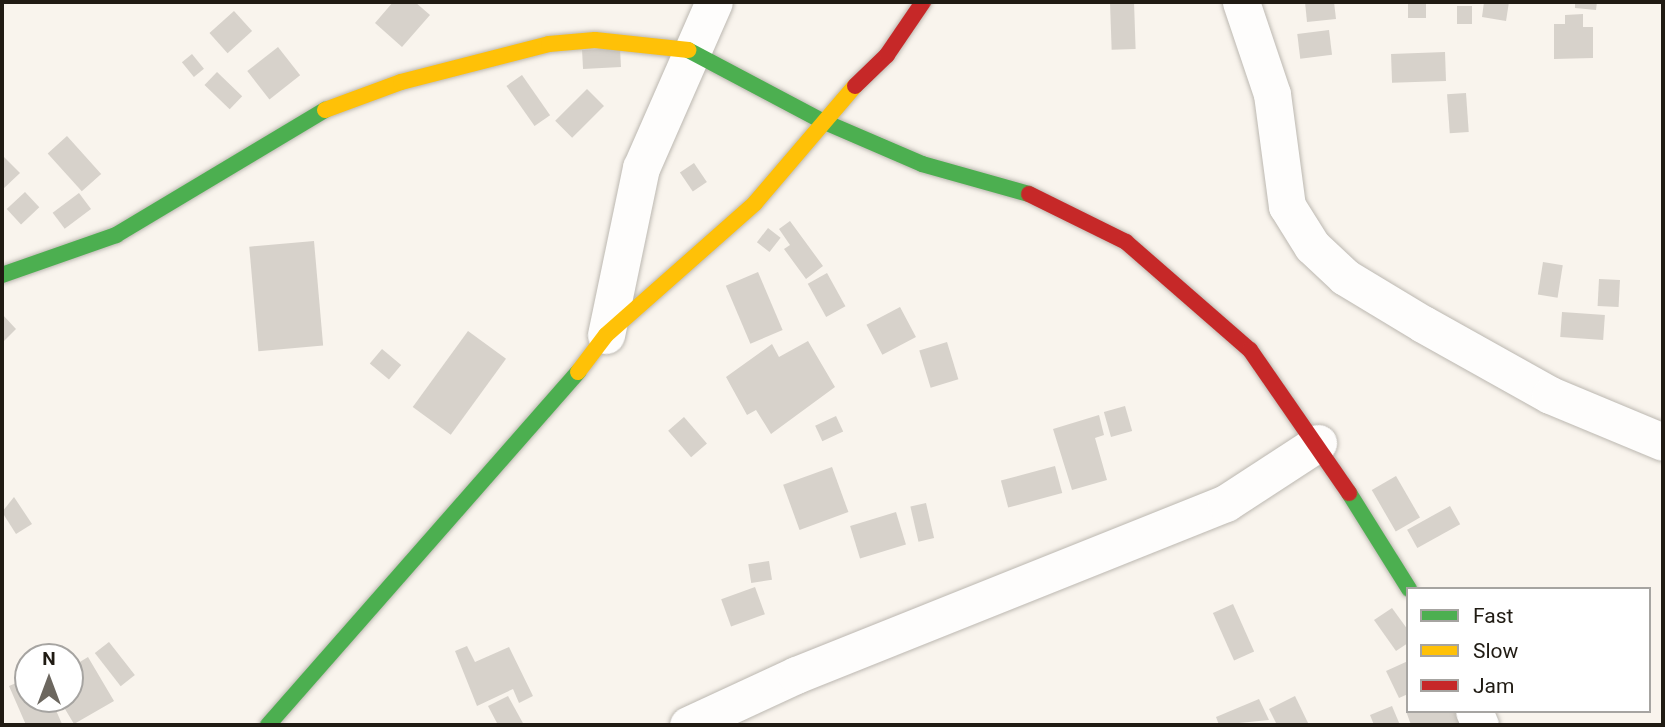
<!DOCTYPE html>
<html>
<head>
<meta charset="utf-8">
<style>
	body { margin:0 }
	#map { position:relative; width:1665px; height:727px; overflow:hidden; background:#f9f4ed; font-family:Roboto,sans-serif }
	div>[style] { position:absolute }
	.building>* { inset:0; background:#d7d2cb; transform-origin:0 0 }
	.roads { filter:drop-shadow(0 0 2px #bcb8b1) drop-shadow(0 0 2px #bcb8b1) }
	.street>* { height:37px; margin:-18.5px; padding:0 18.5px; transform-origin:18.5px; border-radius:18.5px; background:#fefdfc }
	.fast>* { height:16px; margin:-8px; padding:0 8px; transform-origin:8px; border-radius:8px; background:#4caf50 }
	.slow>* { height:16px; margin:-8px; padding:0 8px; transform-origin:8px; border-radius:8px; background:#ffc107 }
	.jam>* { height:16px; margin:-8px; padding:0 8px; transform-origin:8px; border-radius:8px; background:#c62828 }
	span { translate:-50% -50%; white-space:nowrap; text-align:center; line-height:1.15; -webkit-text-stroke:5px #fff; paint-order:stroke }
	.frame { position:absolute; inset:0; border:4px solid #201b13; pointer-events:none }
	.legend { position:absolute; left:1406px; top:587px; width:245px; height:126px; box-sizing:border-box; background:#fff; border:2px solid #a6a4a1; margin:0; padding:9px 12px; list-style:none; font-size:21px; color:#201b13 }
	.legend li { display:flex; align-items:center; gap:14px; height:35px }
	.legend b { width:35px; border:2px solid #a6a4a1 }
	.north { position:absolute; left:14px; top:643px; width:70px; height:70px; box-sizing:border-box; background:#fff; border:2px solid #a6a4a1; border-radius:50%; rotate:0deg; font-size:19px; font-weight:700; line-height:28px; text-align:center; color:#201b13 }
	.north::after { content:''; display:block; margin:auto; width:24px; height:32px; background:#6c675f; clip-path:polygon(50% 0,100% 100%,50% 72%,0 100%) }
</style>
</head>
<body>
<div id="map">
	<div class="building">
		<div style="clip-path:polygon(393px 2px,415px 2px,430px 15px,402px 47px,375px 23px)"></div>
		<div style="left:1134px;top:2px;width:47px;height:24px;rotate:88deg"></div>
		<div style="clip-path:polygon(1305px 2px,1334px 2px,1336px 19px,1307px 22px)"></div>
		<div style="left:1408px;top:2px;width:18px;height:16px"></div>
		<div style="clip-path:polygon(1484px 2px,1509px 2px,1506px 21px,1482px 17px)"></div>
		<div style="clip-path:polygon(1575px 2px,1597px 2px,1596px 10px,1575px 8px)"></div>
		<div style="left:1457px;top:6px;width:15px;height:18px"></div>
		<div style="left:234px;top:11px;width:27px;height:33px;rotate:48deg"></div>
		<div style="clip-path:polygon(1583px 14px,1583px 27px,1593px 27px,1593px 58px,1554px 59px,1554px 24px,1565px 24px,1565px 15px)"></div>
		<div style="left:1329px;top:30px;width:25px;height:32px;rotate:83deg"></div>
		<div style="left:278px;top:47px;width:36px;height:39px;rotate:52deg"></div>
		<div style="left:620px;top:48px;width:19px;height:38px;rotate:87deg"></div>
		<div style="left:1445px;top:52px;width:29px;height:54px;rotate:88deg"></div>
		<div style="left:192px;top:54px;width:19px;height:13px;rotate:51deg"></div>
		<div style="left:217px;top:72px;width:35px;height:18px;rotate:44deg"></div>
		<div style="left:522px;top:75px;width:49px;height:19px;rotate:55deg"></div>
		<div style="left:587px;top:89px;width:24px;height:45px;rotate:45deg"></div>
		<div style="left:1466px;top:93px;width:39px;height:19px;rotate:86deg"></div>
		<div style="left:67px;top:136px;width:51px;height:26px;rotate:48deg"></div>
		<div style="clip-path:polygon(2px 155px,20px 173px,2px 190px)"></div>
		<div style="left:694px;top:163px;width:23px;height:17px;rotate:56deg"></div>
		<div style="left:25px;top:192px;width:21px;height:25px;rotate:47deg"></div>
		<div style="left:79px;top:193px;width:20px;height:33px;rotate:53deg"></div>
		<div style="clip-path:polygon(790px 221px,823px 266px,806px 279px,784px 249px,790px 245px,779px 229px)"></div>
		<div style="left:768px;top:228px;width:16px;height:18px;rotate:38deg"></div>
		<div style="left:314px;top:241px;width:105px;height:65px;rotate:85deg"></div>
		<div style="left:1543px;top:262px;width:20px;height:33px;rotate:9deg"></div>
		<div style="left:758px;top:272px;width:63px;height:35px;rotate:67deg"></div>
		<div style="left:827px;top:273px;width:38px;height:22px;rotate:61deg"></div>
		<div style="left:1599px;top:279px;width:21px;height:27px;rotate:3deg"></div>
		<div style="left:900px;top:307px;width:34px;height:38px;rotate:62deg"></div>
		<div style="left:1562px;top:312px;width:43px;height:25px;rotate:4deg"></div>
		<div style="clip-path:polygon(2px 314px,16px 329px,2px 343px)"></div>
		<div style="left:468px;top:331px;width:47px;height:94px;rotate:36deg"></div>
		<div style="clip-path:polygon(808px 341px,835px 387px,771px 434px,756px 410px,747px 415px,726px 377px,772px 344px,779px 357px)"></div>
		<div style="left:947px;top:342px;width:39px;height:29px;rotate:73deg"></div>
		<div style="left:382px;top:349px;width:25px;height:19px;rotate:40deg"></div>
		<div style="left:1125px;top:406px;width:26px;height:22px;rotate:74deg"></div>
		<div style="clip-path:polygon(1099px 415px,1104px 435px,1095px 438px,1107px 480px,1072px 490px,1053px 429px)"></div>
		<div style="left:836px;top:416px;width:17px;height:23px;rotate:65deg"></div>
		<div style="left:684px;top:417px;width:35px;height:21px;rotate:49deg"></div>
		<div style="left:1055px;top:466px;width:28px;height:56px;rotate:75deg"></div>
		<div style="left:832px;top:467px;width:48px;height:52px;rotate:70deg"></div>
		<div style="left:1396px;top:476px;width:48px;height:28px;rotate:60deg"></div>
		<div style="clip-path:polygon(14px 497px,32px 524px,16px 534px,2px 512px)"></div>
		<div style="left:926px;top:503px;width:36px;height:16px;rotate:77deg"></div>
		<div style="left:1450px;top:506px;width:21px;height:49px;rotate:61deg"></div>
		<div style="left:896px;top:512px;width:34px;height:48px;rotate:73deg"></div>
		<div style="left:769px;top:561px;width:19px;height:21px;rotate:81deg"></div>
		<div style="left:755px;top:587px;width:29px;height:36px;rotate:70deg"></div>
		<div style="left:1233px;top:604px;width:52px;height:22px;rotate:66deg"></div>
		<div style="clip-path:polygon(1392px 608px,1408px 630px,1408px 643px,1396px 651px,1374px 620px)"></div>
		<div style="left:109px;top:642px;width:42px;height:18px;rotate:52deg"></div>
		<div style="clip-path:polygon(467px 646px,475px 662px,509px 647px,533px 696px,519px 703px,513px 689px,477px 706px,455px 651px)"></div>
		<div style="clip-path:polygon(88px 657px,114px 701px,74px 724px,59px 699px,70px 699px,70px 668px)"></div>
		<div style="clip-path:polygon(1408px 661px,1408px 694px,1399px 698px,1386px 671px)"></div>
		<div style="clip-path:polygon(28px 678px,28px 699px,51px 699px,62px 724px,26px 725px,9px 686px)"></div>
		<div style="clip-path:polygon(508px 696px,524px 725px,498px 725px,488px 706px)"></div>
		<div style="clip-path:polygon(1295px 696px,1309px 725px,1277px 725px,1269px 709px)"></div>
		<div style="clip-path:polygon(1259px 699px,1269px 720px,1219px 725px,1216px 717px)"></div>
		<div style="clip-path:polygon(1392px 706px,1400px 725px,1374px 725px,1370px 715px)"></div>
		<div style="clip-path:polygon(1406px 711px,1467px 711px,1463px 725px,1411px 725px)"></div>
	</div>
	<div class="roads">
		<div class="street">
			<div style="left:1241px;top:2px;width:97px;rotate:71.4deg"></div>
			<div style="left:1272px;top:94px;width:113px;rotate:82.4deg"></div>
			<div style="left:1287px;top:206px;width:47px;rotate:58deg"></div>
			<div style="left:1312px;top:246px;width:45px;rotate:43.2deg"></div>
			<div style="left:1345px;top:277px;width:91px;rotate:31.1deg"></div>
			<div style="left:1423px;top:324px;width:145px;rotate:29.2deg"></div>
			<div style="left:1550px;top:395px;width:122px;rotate:22.6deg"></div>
			<div style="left:606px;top:335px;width:171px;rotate:-78.2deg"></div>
			<div style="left:641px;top:168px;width:181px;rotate:-66.3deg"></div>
			<div style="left:1474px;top:711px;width:15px;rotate:67deg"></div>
			<div style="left:688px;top:725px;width:119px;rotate:-24.8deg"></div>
			<div style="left:796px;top:675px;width:463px;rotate:-21.8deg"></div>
			<div style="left:1226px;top:503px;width:110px;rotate:-33.1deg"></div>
		</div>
		<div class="fast">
			<div style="left:688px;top:50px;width:149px;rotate:27.9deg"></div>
			<div style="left:820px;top:120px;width:111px;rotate:23.3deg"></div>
			<div style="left:922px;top:164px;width:111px;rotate:15.7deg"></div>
			<div style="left:2px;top:275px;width:121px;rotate:-19.3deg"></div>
			<div style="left:116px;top:235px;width:244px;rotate:-30.9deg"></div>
			<div style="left:1349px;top:493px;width:113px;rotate:58deg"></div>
			<div style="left:268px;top:725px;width:470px;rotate:-48.7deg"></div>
		</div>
		<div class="slow">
			<div style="left:325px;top:110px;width:81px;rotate:-20.2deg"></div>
			<div style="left:401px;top:82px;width:153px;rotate:-14.4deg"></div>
			<div style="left:549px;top:44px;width:46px;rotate:-5deg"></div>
			<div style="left:595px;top:40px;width:94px;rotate:6.1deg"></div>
			<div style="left:578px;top:372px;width:46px;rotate:-52.9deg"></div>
			<div style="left:606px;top:335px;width:199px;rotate:-41.5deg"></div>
			<div style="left:755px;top:203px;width:154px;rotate:-49.5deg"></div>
		</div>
		<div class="jam">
			<div style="left:855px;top:86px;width:45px;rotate:-44.1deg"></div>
			<div style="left:887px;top:55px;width:64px;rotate:-55.8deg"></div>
			<div style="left:1029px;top:194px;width:108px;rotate:26.3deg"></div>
			<div style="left:1126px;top:242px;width:164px;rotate:41.1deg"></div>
			<div style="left:1250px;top:350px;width:174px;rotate:55.3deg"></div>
		</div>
	</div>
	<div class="frame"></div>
	<ul class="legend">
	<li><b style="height:9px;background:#4caf50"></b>Fast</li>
	<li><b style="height:9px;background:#ffc107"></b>Slow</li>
	<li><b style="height:9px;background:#c62828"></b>Jam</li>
	</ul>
	<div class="north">N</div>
</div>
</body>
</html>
